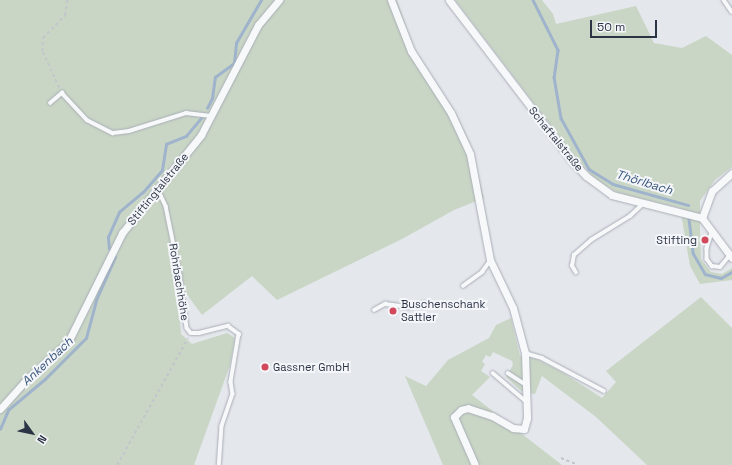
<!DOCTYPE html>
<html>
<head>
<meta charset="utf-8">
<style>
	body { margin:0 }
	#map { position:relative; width:732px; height:465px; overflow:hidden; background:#e4e7ec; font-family:"Space Grotesk",sans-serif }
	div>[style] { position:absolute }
	.green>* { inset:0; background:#c9d6c5 }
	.stream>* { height:2.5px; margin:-1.25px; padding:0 1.25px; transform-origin:1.25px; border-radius:1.25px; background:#9fb4cc }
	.path>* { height:1.5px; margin-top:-0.75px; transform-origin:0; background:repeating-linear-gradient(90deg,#c2c5cb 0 3px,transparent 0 6px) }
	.roads { filter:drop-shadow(0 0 1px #a9aeb7) drop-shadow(0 0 1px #a9aeb7) }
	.service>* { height:3.5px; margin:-1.75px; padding:0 1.75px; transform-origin:1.75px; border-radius:1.75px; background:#f7f8fa }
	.minor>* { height:7px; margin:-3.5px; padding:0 3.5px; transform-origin:3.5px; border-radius:3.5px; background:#f7f8fa }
	.dots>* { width:11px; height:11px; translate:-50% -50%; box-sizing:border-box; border:2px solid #f4f6f9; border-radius:50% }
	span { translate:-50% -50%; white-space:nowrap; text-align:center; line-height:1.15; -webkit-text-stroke:4px #f4f6f9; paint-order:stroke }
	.street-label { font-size:11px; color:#2b3445 }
	.poi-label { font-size:11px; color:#2b3445 }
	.right { translate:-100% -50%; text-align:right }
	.left { translate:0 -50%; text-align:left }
	.water-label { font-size:12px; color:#34527a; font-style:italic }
	.north { position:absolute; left:12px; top:413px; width:40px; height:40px; -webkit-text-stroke:3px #f4f6f9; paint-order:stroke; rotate:123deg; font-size:11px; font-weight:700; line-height:16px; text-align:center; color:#2b3445 }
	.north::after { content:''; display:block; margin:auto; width:14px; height:18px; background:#2b3445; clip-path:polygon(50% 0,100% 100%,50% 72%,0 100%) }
	.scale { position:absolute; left:590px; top:20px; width:67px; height:18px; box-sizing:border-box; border:2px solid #2b3445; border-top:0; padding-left:5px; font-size:12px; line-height:14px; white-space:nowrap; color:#2b3445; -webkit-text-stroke:3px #f4f6f9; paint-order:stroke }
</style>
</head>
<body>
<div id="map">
	<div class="green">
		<div style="clip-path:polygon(0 0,397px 0,414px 49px,455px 112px,469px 141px,484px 198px,454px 210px,402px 239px,277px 300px,252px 276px,202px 315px,177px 281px,181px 334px,192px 344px,227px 333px,235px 338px,230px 365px,194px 465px,0 465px)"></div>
		<div style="clip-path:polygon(455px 0,542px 0,553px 14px,556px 24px,636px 6px,654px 43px,682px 48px,706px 36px,732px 55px,732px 167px,715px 180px,700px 201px,700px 234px,701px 259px,711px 272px,722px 274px,732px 268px,732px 280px,700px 284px,690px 266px,680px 208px,618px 193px,596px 180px,571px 152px)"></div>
		<div style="clip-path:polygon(701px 297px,732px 328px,732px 465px,647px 465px,596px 417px,542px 376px,535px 394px,521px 391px,506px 377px,513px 365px,512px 361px,493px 352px,490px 357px,486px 355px,482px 362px,485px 364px,481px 371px,490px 377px,472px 395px,562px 465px,443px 465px,405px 376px,426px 386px,448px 360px,489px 338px,496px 325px,511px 318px,520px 356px,536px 359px,562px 372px,602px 398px,616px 382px,606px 371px)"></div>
	</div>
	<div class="stream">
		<div style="left:533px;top:0;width:56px;rotate:63.4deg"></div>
		<div style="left:558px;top:50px;width:27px;rotate:98deg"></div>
		<div style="left:554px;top:77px;width:42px;rotate:80.3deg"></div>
		<div style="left:561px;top:118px;width:58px;rotate:61.2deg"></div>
		<div style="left:589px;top:169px;width:28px;rotate:32deg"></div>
		<div style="left:613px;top:184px;width:78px;rotate:15.6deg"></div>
		<div style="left:207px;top:108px;width:11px;rotate:-63deg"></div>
		<div style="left:212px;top:98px;width:21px;rotate:-82deg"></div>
		<div style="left:215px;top:77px;width:24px;rotate:-36deg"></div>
		<div style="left:234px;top:63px;width:20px;rotate:-84deg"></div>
		<div style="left:236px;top:43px;width:50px;rotate:-59.8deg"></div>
		<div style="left:689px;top:219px;width:34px;rotate:83deg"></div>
		<div style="left:693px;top:253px;width:24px;rotate:60deg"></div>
		<div style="left:705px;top:274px;width:16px;rotate:14deg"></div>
		<div style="left:721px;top:278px;width:13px;rotate:-29deg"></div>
		<div style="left:109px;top:249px;width:12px;rotate:-95deg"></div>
		<div style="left:108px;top:237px;width:27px;rotate:-66deg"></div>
		<div style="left:119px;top:212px;width:31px;rotate:-40deg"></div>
		<div style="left:143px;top:192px;width:29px;rotate:-49deg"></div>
		<div style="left:162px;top:170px;width:26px;rotate:-81deg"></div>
		<div style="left:166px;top:144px;width:22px;rotate:-22deg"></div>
		<div style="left:186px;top:136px;width:23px;rotate:-50deg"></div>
		<div style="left:0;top:429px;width:21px;rotate:-67deg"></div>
		<div style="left:8px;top:410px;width:48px;rotate:-40deg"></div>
		<div style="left:45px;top:379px;width:58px;rotate:-45deg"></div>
		<div style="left:86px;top:338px;width:39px;rotate:-75deg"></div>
		<div style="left:96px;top:300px;width:47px;rotate:-66.2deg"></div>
	</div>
	<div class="path">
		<div style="left:59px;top:88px;width:41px;rotate:-114.7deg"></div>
		<div style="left:42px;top:51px;width:13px;rotate:-86deg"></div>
		<div style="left:43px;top:38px;width:32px;rotate:-46deg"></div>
		<div style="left:65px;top:15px;width:15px;rotate:-82deg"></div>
		<div style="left:561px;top:458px;width:18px;rotate:22deg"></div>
		<div style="left:117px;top:465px;width:145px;rotate:-60.8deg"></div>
	</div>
	<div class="roads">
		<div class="service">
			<div style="left:724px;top:0;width:14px;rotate:56deg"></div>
			<div style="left:50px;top:103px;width:16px;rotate:-40deg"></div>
			<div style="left:62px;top:93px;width:37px;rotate:47deg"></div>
			<div style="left:87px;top:120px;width:29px;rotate:27deg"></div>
			<div style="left:113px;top:133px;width:16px;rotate:-7deg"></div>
			<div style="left:129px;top:131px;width:60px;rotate:-17.5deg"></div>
			<div style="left:186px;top:113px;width:25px;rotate:7deg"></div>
			<div style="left:158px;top:189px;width:19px;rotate:65deg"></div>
			<div style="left:166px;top:206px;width:70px;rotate:78.5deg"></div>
			<div style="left:180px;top:275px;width:53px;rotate:82.5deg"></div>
			<div style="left:187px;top:328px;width:6px;rotate:51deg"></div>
			<div style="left:191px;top:333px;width:8px"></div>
			<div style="left:199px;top:333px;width:30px;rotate:-14deg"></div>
			<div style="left:228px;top:326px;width:14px;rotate:36deg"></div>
			<div style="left:239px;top:334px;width:49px;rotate:99.5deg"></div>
			<div style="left:231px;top:382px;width:12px;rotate:81deg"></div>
			<div style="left:233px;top:394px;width:34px;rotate:109deg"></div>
			<div style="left:222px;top:426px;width:39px;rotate:94deg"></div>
			<div style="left:712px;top:233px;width:16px;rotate:108deg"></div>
			<div style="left:707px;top:248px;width:11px;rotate:90deg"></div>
			<div style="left:707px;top:259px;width:9px;rotate:54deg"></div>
			<div style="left:712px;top:266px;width:8px;rotate:7deg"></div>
			<div style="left:720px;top:267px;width:16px;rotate:-50deg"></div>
			<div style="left:576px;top:273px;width:8px;rotate:-120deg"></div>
			<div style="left:572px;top:266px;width:11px;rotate:-80deg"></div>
			<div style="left:574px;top:255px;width:23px;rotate:-41deg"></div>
			<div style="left:591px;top:240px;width:46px;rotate:-31.6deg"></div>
			<div style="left:630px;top:216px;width:18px;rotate:-43deg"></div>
			<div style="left:463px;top:286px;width:24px;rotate:-36deg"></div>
			<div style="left:482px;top:272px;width:14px;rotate:-54deg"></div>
			<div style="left:374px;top:310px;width:13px;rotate:-29deg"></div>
			<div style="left:385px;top:304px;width:24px;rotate:7deg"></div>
			<div style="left:409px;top:307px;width:17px;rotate:-13deg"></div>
			<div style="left:525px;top:353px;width:18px;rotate:16deg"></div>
			<div style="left:542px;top:358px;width:70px;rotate:28deg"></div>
			<div style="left:493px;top:373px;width:45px;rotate:40.5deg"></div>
			<div style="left:508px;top:373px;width:20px;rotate:33deg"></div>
		</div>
		<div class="minor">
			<div style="left:391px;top:0;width:55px;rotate:68.6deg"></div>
			<div style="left:411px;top:51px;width:74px;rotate:57.2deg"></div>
			<div style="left:451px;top:113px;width:45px;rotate:65.1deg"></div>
			<div style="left:470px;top:154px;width:108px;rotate:79.3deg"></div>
			<div style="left:490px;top:260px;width:53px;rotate:64.4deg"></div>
			<div style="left:513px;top:308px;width:47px;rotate:75.1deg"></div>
			<div style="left:525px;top:353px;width:65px;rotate:88.2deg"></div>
			<div style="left:527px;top:418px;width:11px;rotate:105deg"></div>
			<div style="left:524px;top:429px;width:11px;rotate:-175deg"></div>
			<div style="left:513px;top:428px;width:24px;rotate:-150deg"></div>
			<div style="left:492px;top:416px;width:25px;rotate:-162deg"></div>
			<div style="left:468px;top:408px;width:7px;rotate:164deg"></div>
			<div style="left:461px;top:410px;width:10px;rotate:135deg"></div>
			<div style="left:454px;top:417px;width:52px;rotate:66.4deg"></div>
			<div style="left:449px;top:0;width:204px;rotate:52.6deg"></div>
			<div style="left:573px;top:162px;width:19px;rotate:47deg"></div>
			<div style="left:586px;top:176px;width:32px;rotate:36deg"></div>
			<div style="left:612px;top:195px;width:93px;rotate:14.3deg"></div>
			<div style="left:702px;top:218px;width:50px;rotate:53.1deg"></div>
			<div style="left:702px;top:218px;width:29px;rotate:-70deg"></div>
			<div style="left:712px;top:191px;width:27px;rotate:-42deg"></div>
			<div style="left:0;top:409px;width:36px;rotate:-48deg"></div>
			<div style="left:24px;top:382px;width:59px;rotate:-42.3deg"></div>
			<div style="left:68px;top:342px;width:122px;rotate:-63.6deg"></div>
			<div style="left:122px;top:233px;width:126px;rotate:-51.1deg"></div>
			<div style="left:201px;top:135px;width:124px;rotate:-62.6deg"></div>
			<div style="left:258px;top:25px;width:33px;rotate:-50deg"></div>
		</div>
	</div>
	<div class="dots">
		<div style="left:705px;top:240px;background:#d1495b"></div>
		<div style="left:393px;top:311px;background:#d1495b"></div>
		<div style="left:265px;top:367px;background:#d1495b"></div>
	</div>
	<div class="street-label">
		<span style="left:556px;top:139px;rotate:51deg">Schaftalstraße</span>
		<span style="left:158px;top:189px;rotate:-51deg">Stiftingtalstraße</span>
		<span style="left:179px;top:282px;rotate:81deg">Rohrbachhöhe</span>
	</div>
	<div class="poi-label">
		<span class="right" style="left:697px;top:240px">Stifting</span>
		<span class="left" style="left:401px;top:311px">Buschenschank<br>Sattler</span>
		<span class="left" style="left:273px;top:367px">Gassner GmbH</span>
	</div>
	<div class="water-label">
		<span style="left:644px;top:183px;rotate:17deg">Thörlbach</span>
		<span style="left:48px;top:362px;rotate:-43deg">Ankenbach</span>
	</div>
	<div class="north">N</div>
	<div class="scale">50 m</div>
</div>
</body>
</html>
